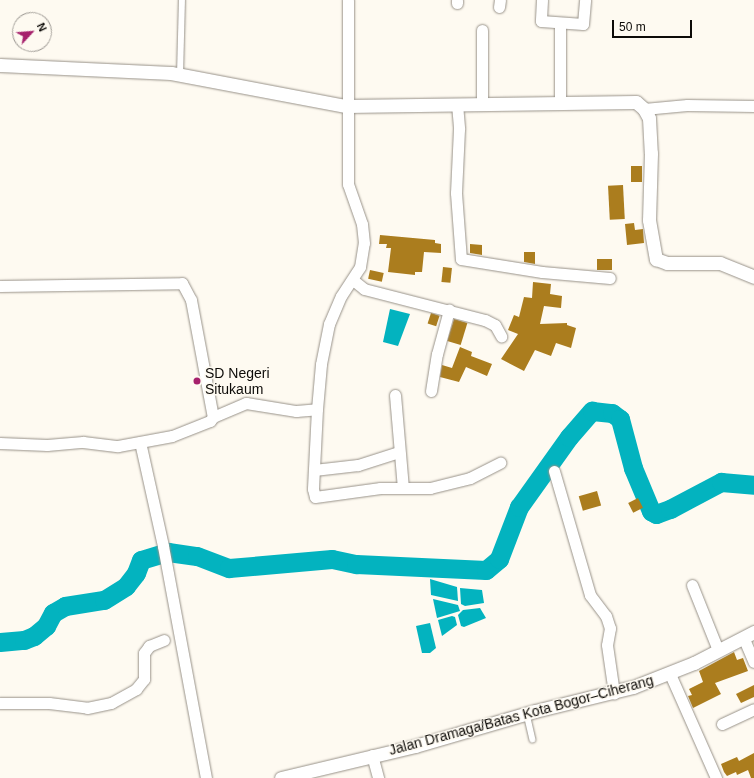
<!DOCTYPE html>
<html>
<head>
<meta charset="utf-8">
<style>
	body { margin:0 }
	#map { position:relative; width:754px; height:778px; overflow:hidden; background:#fefaf1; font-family:Helvetica,sans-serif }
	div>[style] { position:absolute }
	.water>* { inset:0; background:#03b3bf }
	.river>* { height:19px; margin:-9.5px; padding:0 9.5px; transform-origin:9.5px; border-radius:9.5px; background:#03b3bf }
	.building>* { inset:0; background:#ab7d1e; transform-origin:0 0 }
	.roads { filter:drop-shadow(0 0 1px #989289) drop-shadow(0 0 1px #989289) }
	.service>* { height:5.5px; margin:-2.75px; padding:0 2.75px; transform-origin:2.75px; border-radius:2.75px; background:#fff }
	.minor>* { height:11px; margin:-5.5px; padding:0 5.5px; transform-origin:5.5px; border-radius:5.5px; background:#fff }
	.tertiary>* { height:13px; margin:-6.5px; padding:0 6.5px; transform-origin:6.5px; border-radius:6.5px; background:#fff }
	.dots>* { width:11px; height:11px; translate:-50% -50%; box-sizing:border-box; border:2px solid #fefaf1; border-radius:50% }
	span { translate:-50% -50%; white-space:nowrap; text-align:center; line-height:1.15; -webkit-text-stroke:3px #fefaf1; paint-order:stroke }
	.poi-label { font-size:14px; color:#0d0b08 }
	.left { translate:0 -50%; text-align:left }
	.street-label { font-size:14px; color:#0d0b08 }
	.north { position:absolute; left:12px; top:12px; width:40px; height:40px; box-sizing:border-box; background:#fefaf1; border:1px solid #9e9a94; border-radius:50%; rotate:64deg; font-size:11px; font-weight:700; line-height:16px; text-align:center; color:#0d0b08 }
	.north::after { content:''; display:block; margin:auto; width:14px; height:18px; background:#a6216c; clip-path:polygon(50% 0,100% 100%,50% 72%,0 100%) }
	.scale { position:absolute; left:612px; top:20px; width:80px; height:18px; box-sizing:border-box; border:2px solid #0d0b08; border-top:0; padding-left:5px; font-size:12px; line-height:14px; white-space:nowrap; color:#0d0b08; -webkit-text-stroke:3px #fefaf1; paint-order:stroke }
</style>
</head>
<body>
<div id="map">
	<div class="water">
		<div style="clip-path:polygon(390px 309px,410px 314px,398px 346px,383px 342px)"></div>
		<div style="clip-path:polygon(430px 579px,457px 587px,458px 601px,431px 595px)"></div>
		<div style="clip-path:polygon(460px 588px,482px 590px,484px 603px,465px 606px,461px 604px)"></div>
		<div style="clip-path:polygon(433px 599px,458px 605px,460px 611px,437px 618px)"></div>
		<div style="clip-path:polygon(480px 608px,486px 618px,464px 627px,461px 626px,458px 615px,463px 610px)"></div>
		<div style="clip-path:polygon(452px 616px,455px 617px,457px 625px,442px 636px,438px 620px)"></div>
		<div style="clip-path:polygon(430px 623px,436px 648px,430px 653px,422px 653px,416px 626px)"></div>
	</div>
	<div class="river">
		<div style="left:0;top:642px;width:24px;rotate:-5deg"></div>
		<div style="left:24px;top:640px;width:11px;rotate:-22deg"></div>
		<div style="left:34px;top:636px;width:16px;rotate:-40deg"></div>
		<div style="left:46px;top:626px;width:15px;rotate:-62deg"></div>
		<div style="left:53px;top:613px;width:14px;rotate:-30deg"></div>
		<div style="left:65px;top:606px;width:39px;rotate:-9deg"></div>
		<div style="left:104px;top:600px;width:26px;rotate:-32deg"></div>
		<div style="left:126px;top:586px;width:16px;rotate:-52deg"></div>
		<div style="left:136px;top:573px;width:14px;rotate:-69deg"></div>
		<div style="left:141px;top:560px;width:28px;rotate:-17deg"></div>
		<div style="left:168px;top:552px;width:29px;rotate:8deg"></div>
		<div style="left:197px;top:556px;width:34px;rotate:21deg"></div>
		<div style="left:229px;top:568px;width:103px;rotate:-5deg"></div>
		<div style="left:332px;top:559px;width:25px;rotate:12deg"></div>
		<div style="left:356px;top:564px;width:130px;rotate:2.6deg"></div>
		<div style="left:486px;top:570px;width:17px;rotate:-40deg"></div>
		<div style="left:499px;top:559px;width:56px;rotate:-69deg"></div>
		<div style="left:519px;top:507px;width:86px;rotate:-54.5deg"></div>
		<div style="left:569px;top:437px;width:35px;rotate:-49deg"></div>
		<div style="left:592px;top:411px;width:20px;rotate:6deg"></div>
		<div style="left:612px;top:413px;width:10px;rotate:37deg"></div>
		<div style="left:620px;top:419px;width:51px;rotate:75.1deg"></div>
		<div style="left:633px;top:468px;width:47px;rotate:67.3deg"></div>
		<div style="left:651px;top:511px;width:6px;rotate:31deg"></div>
		<div style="left:656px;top:514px;width:15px;rotate:-20deg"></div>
		<div style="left:670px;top:509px;width:58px;rotate:-27.9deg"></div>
		<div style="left:721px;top:482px;width:33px;rotate:5deg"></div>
	</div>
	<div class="building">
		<div style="left:631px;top:166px;width:11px;height:16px"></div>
		<div style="left:623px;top:185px;width:34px;height:15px;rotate:87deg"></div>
		<div style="clip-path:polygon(634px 223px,635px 230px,643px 229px,644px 243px,627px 245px,625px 224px)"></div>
		<div style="clip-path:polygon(380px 235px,435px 240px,435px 243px,441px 244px,441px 253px,424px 252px,422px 272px,415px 272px,415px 275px,388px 272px,391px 248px,386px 248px,387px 244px,379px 244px)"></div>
		<div style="clip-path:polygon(470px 244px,482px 245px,482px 255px,470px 253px)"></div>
		<div style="clip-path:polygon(524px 252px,535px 252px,535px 264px,524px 262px)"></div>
		<div style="left:597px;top:259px;width:15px;height:11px"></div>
		<div style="left:443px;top:267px;width:9px;height:15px;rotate:6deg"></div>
		<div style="left:370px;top:270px;width:14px;height:9px;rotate:12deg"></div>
		<div style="clip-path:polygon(533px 282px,551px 284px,550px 294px,562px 296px,561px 308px,544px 306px,540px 324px,567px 323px,567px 325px,576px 328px,571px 348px,556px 343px,551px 356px,535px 350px,524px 371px,501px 359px,518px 334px,508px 330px,514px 315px,519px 317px,524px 297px,532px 298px)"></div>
		<div style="left:431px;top:313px;width:9px;height:11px;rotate:18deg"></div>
		<div style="left:454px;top:319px;width:14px;height:23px;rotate:17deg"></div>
		<div style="clip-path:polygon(460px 347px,472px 352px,471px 356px,492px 364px,487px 376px,466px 367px,459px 382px,440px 377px,442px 365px,452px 368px)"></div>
		<div style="left:597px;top:491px;width:15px;height:19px;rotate:74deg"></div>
		<div style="left:638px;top:498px;width:11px;height:11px;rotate:63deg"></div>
		<div style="clip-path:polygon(734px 652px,737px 660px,743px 658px,748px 671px,715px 683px,721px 694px,693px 708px,688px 696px,692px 695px,689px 689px,703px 682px,699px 671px)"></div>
		<div style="clip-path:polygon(754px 685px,754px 697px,741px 703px,736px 694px)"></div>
		<div style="clip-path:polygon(754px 753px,754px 778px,751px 778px,748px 770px,737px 775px,736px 772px,727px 776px,724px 772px,721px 764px,737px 757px,739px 761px)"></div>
	</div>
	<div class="roads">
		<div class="service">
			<div style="left:180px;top:75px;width:75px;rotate:-88.5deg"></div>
			<div style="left:527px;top:714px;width:26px;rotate:77deg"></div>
		</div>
		<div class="minor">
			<div style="left:542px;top:0;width:21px;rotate:93deg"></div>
			<div style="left:541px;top:21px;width:42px;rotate:4.1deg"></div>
			<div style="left:583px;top:24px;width:24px;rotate:-85deg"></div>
			<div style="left:457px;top:3px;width:3px;rotate:-90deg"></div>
			<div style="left:499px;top:7px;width:7px;rotate:-82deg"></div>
			<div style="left:482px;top:30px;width:73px;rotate:90deg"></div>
			<div style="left:560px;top:102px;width:79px;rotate:-90deg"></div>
			<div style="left:457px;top:104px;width:25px;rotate:85deg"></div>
			<div style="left:459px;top:129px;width:64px;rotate:92.7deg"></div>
			<div style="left:456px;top:193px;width:66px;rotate:85.7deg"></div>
			<div style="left:461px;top:259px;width:82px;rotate:9.1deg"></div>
			<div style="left:542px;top:272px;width:68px;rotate:5deg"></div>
			<div style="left:644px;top:109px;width:43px;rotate:-5.3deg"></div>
			<div style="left:687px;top:105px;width:67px;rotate:0.9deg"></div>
			<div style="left:353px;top:280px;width:14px;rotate:39deg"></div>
			<div style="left:364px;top:289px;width:125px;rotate:14.4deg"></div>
			<div style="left:485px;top:320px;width:11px;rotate:27deg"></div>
			<div style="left:495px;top:325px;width:13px;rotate:61deg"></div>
			<div style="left:0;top:286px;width:182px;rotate:-0.9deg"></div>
			<div style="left:182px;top:283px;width:19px;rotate:62deg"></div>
			<div style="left:191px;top:300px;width:119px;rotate:79.4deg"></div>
			<div style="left:431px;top:391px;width:37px;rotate:-81deg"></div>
			<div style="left:437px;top:354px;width:46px;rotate:-74.7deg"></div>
			<div style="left:395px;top:395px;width:93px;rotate:85.1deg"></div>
			<div style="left:317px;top:409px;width:80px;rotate:92.9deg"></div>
			<div style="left:313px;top:489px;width:8px;rotate:76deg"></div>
			<div style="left:315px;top:497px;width:66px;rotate:-7.9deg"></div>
			<div style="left:380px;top:488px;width:50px"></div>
			<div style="left:430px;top:488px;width:41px;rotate:-14deg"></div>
			<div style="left:470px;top:478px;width:34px;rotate:-27deg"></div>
			<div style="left:140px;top:442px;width:107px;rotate:77.5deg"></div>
			<div style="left:163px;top:546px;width:236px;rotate:79.5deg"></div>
			<div style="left:0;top:443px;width:47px;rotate:2.4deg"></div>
			<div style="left:47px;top:445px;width:36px;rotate:-5deg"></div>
			<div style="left:83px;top:442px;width:35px;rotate:7deg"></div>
			<div style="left:118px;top:446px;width:55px;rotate:-10.5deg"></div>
			<div style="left:172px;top:436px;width:41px;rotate:-21.5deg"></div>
			<div style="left:210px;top:421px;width:5px;rotate:-53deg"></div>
			<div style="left:213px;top:417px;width:36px;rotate:-23deg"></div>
			<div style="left:246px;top:403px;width:51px;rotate:9.1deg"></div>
			<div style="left:296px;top:411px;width:21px;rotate:-5deg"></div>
			<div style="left:317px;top:409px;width:45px;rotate:-84.9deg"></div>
			<div style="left:321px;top:364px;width:41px;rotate:-78.7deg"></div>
			<div style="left:329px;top:324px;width:30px;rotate:-67deg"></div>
			<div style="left:341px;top:296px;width:35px;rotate:-57deg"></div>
			<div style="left:360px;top:267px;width:24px;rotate:-81deg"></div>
			<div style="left:364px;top:243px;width:19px;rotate:-96deg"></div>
			<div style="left:362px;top:224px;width:42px;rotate:-109.3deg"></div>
			<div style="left:348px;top:184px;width:184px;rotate:-90deg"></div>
			<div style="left:314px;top:470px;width:44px;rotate:-6.5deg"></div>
			<div style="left:358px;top:465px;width:43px;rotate:-17.6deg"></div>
			<div style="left:554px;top:471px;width:129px;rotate:73.8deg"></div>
			<div style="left:590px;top:595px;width:26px;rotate:53deg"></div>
			<div style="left:606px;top:616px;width:13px;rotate:72deg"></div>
			<div style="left:610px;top:628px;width:17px;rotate:100deg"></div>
			<div style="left:607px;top:645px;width:49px;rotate:81.7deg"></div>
			<div style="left:692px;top:585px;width:70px;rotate:68.2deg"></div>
			<div style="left:744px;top:639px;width:25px;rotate:67deg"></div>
			<div style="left:670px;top:674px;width:114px;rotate:66.1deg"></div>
			<div style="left:0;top:703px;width:49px"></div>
			<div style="left:49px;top:703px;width:38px;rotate:7deg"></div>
			<div style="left:87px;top:708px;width:25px;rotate:-12deg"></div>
			<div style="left:111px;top:703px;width:29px;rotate:-29deg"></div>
			<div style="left:136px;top:689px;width:13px;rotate:-51deg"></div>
			<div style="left:144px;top:679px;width:26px;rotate:-90deg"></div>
			<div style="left:144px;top:653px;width:9px;rotate:-54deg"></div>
			<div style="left:149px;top:646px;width:16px;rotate:-22deg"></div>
			<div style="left:722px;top:724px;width:35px;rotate:-25deg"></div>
			<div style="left:372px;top:755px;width:24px;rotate:75deg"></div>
		</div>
		<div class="tertiary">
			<div style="left:0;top:65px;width:171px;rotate:2.7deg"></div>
			<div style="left:171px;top:73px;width:178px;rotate:10.7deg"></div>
			<div style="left:346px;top:106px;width:290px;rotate:-0.8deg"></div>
			<div style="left:636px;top:102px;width:11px;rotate:41deg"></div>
			<div style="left:644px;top:109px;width:10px;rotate:61deg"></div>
			<div style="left:649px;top:118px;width:35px;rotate:87deg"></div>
			<div style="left:651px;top:153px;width:67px;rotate:91.7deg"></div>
			<div style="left:649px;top:220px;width:40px;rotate:80deg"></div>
			<div style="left:656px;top:259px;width:12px;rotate:20deg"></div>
			<div style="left:667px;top:263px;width:53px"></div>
			<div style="left:720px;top:263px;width:37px;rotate:22deg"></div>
			<div style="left:281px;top:778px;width:138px;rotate:-13.4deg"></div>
			<div style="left:415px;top:746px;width:125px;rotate:-16.3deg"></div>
			<div style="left:535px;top:711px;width:101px;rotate:-13.8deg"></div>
			<div style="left:633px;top:687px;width:66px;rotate:-21.5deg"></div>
			<div style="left:694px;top:663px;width:68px;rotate:-27.3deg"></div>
		</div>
	</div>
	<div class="dots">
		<div style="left:197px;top:381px;background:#a6216c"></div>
	</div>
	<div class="poi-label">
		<span class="left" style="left:205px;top:381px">SD Negeri<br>Situkaum</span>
	</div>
	<div class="street-label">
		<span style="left:521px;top:715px;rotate:-15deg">Jalan Dramaga/Batas Kota Bogor–Ciherang</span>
	</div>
	<div class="north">N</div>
	<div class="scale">50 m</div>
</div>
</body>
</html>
